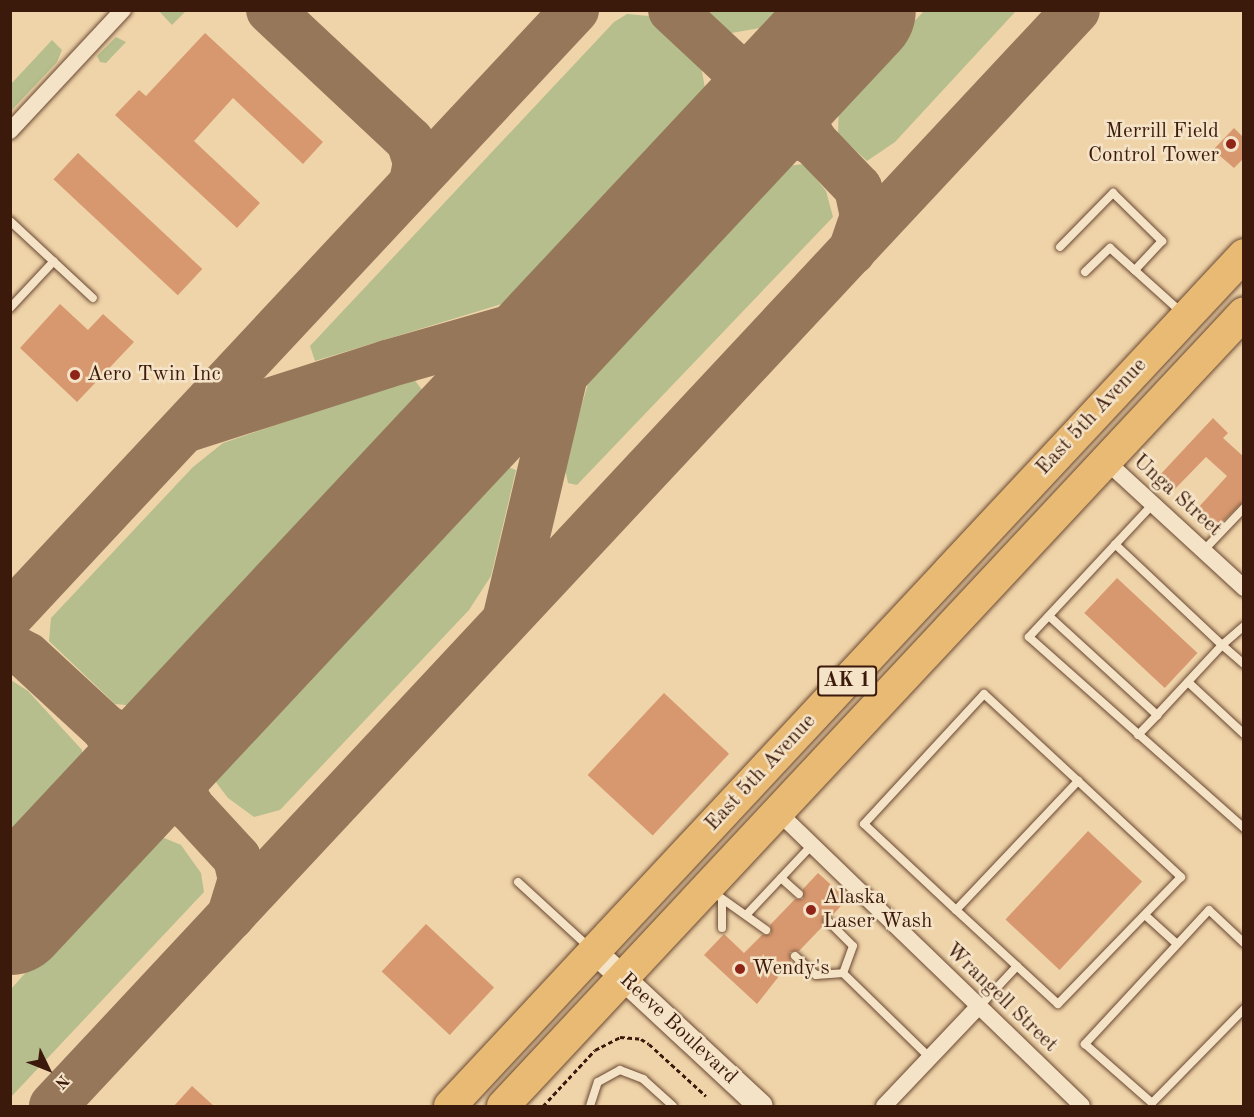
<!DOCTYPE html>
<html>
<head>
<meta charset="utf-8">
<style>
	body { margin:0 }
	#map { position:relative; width:1254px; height:1117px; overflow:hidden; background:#f0d4a9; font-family:"Old Standard TT",serif }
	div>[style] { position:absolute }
	.green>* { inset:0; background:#b5be8c }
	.taxiway>* { height:48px; margin:-24px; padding:0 24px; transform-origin:24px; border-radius:24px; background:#96775a }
	.runway>* { height:118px; margin:-59px; padding:0 59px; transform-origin:59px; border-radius:59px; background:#96775a }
	.building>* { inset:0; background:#d7986f; transform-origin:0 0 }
	.path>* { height:3px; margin-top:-1.5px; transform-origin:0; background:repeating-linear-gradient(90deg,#3c1a0b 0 4.5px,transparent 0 7.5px) }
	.roads { filter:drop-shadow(0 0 2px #694832) drop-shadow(0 0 2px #694832) }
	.lane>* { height:8px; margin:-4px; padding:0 4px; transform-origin:4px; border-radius:4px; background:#f5e3c7 }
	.street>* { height:16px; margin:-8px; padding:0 8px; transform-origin:8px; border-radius:8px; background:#f5e3c7 }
	.secondary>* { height:24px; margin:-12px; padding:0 12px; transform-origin:12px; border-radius:12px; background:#f5e3c7 }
	.highway>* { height:32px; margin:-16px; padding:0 16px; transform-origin:16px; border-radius:16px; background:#e8ba74 }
	.dots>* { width:16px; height:16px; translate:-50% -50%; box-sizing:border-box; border:3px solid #f5e3c7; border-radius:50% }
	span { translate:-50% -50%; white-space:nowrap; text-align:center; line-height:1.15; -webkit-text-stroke:5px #f5e3c7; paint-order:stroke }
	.shield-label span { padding:2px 4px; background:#f5e3c7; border:2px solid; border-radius:4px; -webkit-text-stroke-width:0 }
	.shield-label { font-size:20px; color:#3c1a0b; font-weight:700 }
	.poi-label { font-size:21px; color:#3c1a0b }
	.right { translate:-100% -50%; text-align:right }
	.left { translate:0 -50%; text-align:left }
	.street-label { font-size:21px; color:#3c1a0b }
	.frame { position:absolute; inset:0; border:12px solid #3c1a0b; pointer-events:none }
	.north { position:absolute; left:18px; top:1039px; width:60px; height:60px; -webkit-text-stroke:4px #f5e3c7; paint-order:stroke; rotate:133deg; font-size:16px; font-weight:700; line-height:24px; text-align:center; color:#3c1a0b }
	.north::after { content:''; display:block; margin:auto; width:21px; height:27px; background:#3c1a0b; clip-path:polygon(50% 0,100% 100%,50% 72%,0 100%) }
</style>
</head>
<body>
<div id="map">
	<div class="green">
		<div style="clip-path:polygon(158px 10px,186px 10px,186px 11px,172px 25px)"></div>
		<div style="clip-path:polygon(700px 11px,781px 11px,765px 27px,726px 34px)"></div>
		<div style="clip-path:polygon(924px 11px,1016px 11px,895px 142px,867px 161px,838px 134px,839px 100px)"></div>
		<div style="clip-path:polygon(627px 14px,649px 16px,701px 66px,706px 94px,515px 300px,315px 361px,310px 346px,614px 22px)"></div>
		<div style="clip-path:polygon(116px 37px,126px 42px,106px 63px,100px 62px,97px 56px)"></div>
		<div style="clip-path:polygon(52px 40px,62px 50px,57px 62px,11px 111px,11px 84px)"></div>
		<div style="clip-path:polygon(804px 164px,826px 191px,833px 217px,577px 485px,568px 483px,564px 465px,595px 360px,778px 167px)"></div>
		<div style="clip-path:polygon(413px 378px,426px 395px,137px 706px,115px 704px,49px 641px,51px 618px,193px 467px,223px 443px)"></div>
		<div style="clip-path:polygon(505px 466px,516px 470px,491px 576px,469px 610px,280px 810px,254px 817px,228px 798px,215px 781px,218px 764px)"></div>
		<div style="clip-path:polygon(11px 680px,28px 691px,82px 750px,82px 775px,11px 850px)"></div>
		<div style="clip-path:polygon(157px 835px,181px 845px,201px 873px,204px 892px,11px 1097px,11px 989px,139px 846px)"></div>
	</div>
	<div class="taxiway">
		<div style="left:270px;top:10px;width:192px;rotate:43.1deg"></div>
		<div style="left:410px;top:141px;width:22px;rotate:72deg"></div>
		<div style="left:417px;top:162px;width:21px;rotate:101deg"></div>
		<div style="left:672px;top:10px;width:81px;rotate:43deg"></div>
		<div style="left:731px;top:65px;width:14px;rotate:25deg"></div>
		<div style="left:744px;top:71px;width:31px;rotate:6deg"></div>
		<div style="left:775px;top:74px;width:39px;rotate:-23deg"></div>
		<div style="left:811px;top:59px;width:38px;rotate:110deg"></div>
		<div style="left:798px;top:95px;width:23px;rotate:85deg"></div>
		<div style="left:800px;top:118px;width:28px;rotate:60deg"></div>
		<div style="left:814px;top:142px;width:64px;rotate:46.3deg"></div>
		<div style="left:858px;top:188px;width:29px;rotate:78deg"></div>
		<div style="left:864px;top:216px;width:37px;rotate:109deg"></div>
		<div style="left:724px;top:152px;width:24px;rotate:-35deg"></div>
		<div style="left:744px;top:138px;width:29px;rotate:-16deg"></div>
		<div style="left:772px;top:130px;width:13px"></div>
		<div style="left:785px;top:130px;width:31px;rotate:22deg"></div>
		<div style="left:188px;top:428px;width:209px;rotate:-17.8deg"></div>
		<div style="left:387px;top:364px;width:166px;rotate:-16deg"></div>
		<div style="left:547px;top:318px;width:62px;rotate:-31.9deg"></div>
		<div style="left:10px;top:615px;width:828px;rotate:-46.96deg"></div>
		<div style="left:507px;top:616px;width:287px;rotate:-76.7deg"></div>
		<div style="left:573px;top:337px;width:59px;rotate:-62.6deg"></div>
		<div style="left:10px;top:647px;width:19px;rotate:28deg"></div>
		<div style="left:27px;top:656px;width:108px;rotate:42.7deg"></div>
		<div style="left:106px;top:729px;width:21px;rotate:25deg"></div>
		<div style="left:125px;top:738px;width:33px;rotate:3deg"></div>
		<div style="left:158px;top:740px;width:43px;rotate:-29.6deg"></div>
		<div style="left:195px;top:719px;width:38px;rotate:117deg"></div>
		<div style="left:178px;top:753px;width:29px;rotate:92deg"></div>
		<div style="left:177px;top:782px;width:30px;rotate:62deg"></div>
		<div style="left:191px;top:808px;width:68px;rotate:47.4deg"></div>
		<div style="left:237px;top:858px;width:22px;rotate:77deg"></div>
		<div style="left:242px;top:879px;width:39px;rotate:107deg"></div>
		<div style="left:106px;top:729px;width:23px;rotate:61deg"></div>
		<div style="left:117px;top:749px;width:21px;rotate:79deg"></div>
		<div style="left:121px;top:770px;width:20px;rotate:99deg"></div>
		<div style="left:118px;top:790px;width:25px;rotate:113deg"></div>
		<div style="left:53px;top:1106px;width:1499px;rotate:-46.97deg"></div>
	</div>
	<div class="runway">
		<div style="left:10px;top:916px;width:1240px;rotate:-46.93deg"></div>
	</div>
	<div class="building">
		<div style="clip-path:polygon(205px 33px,323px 142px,303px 164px,233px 98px,194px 141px,260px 203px,237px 228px,115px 115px,139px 90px,146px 96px)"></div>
		<div style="clip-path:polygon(1234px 128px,1244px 138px,1244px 158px,1234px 168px,1213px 150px)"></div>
		<div style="left:78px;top:153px;width:170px;height:36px;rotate:43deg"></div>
		<div style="clip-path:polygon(60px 304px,88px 330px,103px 314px,134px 342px,77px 402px,20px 348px)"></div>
		<div style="clip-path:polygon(1213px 418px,1228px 433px,1223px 438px,1244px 457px,1244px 501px,1217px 527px,1197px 509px,1227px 476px,1206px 457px,1173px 491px,1158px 477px)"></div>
		<div style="left:1117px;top:578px;width:110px;height:48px;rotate:43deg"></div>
		<div style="left:664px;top:693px;width:89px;height:112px;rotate:43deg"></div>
		<div style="left:1088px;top:831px;width:74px;height:121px;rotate:43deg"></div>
		<div style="clip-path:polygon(818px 873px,847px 899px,832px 916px,823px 917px,823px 926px,799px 951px,790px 952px,791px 961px,757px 1004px,704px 955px,724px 934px,744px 953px,762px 935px,771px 934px,770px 925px,795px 899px,803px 899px,803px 889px)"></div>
		<div style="left:426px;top:924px;width:93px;height:65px;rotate:43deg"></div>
		<div style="clip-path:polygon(192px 1086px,215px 1107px,173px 1107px)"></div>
	</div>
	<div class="path">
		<div style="left:543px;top:1106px;width:76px;rotate:-47.1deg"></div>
		<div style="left:595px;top:1050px;width:28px;rotate:-27deg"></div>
		<div style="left:620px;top:1037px;width:21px;rotate:5deg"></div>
		<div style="left:641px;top:1039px;width:9px;rotate:32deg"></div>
		<div style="left:649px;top:1044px;width:77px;rotate:42.4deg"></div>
	</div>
	<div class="roads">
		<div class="lane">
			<div style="left:10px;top:221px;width:113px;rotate:42.9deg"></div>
			<div style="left:1060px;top:247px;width:76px;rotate:-45.5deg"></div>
			<div style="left:1113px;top:193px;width:69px;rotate:44.4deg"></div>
			<div style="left:1162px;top:241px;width:40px;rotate:133deg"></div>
			<div style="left:1085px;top:272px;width:35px;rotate:-44deg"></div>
			<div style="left:1110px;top:248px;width:96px;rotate:42deg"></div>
			<div style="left:10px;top:308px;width:64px;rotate:-46.9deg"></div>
			<div style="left:1153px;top:504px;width:182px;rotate:133deg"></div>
			<div style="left:1029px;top:637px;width:288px;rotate:41.6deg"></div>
			<div style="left:1204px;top:550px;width:58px;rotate:-46.4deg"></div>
			<div style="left:1049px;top:616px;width:147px;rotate:42.5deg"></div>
			<div style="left:1157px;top:715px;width:96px;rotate:-47.1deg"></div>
			<div style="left:1222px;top:645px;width:147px;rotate:-136.7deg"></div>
			<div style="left:1244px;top:626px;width:29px;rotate:139deg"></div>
			<div style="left:1222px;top:645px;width:29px;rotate:41deg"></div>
			<div style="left:1188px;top:682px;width:76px;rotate:42.9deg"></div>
			<div style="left:1138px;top:735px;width:28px;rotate:-46deg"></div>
			<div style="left:1078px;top:781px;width:141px;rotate:43deg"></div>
			<div style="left:1181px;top:877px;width:177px;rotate:134.1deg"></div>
			<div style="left:1058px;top:1004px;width:139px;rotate:-137.3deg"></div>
			<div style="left:956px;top:910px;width:178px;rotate:-46.6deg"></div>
			<div style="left:781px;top:878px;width:24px;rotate:42deg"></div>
			<div style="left:518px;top:882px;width:98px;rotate:42.5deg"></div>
			<div style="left:710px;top:890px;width:69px;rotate:35.5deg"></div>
			<div style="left:722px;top:901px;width:27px;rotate:90deg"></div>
			<div style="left:956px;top:910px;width:126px;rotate:-136.9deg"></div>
			<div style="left:864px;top:824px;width:177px;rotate:-47.3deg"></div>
			<div style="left:984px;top:694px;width:128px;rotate:42.8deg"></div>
			<div style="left:748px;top:913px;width:95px;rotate:-46.7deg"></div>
			<div style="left:1145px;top:915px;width:42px;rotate:42.1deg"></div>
			<div style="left:828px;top:921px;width:35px;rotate:45deg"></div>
			<div style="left:853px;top:946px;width:29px;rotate:110deg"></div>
			<div style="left:1244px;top:943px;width:48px;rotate:-136.7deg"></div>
			<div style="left:1209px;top:910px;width:183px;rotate:132.8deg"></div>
			<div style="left:1085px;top:1044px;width:89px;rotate:41.4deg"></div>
			<div style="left:1152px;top:1103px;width:132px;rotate:-45.6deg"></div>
			<div style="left:795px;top:956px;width:28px;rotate:42deg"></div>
			<div style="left:816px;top:975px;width:27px;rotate:-4deg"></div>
			<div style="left:843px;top:973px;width:122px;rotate:44.3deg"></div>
			<div style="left:979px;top:1007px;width:56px;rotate:-47.2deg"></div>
			<div style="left:590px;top:1106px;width:25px;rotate:-72deg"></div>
			<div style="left:598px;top:1082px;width:25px;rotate:-29deg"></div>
			<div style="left:620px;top:1070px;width:25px;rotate:21deg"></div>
			<div style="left:643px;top:1079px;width:40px;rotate:42deg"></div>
		</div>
		<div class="street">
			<div style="left:10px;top:131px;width:166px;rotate:-47deg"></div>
			<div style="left:1106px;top:461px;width:188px;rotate:42.6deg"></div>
			<div style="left:779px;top:813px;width:421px;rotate:44deg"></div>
			<div style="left:884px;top:1106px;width:137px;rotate:-46.5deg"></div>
		</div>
		<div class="secondary">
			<div style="left:595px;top:952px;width:226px;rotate:42.9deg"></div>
		</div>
		<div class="highway">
			<div style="left:450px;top:1106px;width:1164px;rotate:-46.98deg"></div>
			<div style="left:503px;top:1106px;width:1085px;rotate:-46.94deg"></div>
		</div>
	</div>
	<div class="dots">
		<div style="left:1231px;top:144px;background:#8f2418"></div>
		<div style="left:75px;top:375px;background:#8f2418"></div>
		<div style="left:811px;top:910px;background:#8f2418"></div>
		<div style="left:740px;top:969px;background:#8f2418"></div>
	</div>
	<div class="shield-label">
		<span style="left:847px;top:681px">AK 1</span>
	</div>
	<div class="poi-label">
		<span class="right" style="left:1219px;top:144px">Merrill Field<br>Control Tower</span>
		<span class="left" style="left:87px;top:375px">Aero Twin Inc</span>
		<span class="left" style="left:823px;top:910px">Alaska<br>Laser Wash</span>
		<span class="left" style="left:752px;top:969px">Wendy's</span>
	</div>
	<div class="street-label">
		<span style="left:1092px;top:417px;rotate:-47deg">East 5th Avenue</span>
		<span style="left:1177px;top:496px;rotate:42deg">Unga Street</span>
		<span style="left:761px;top:773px;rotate:-47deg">East 5th Avenue</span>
		<span style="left:1001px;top:998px;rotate:44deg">Wrangell Street</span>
		<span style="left:678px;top:1029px;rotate:43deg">Reeve Boulevard</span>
	</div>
	<div class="frame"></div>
	<div class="north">N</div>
</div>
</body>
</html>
